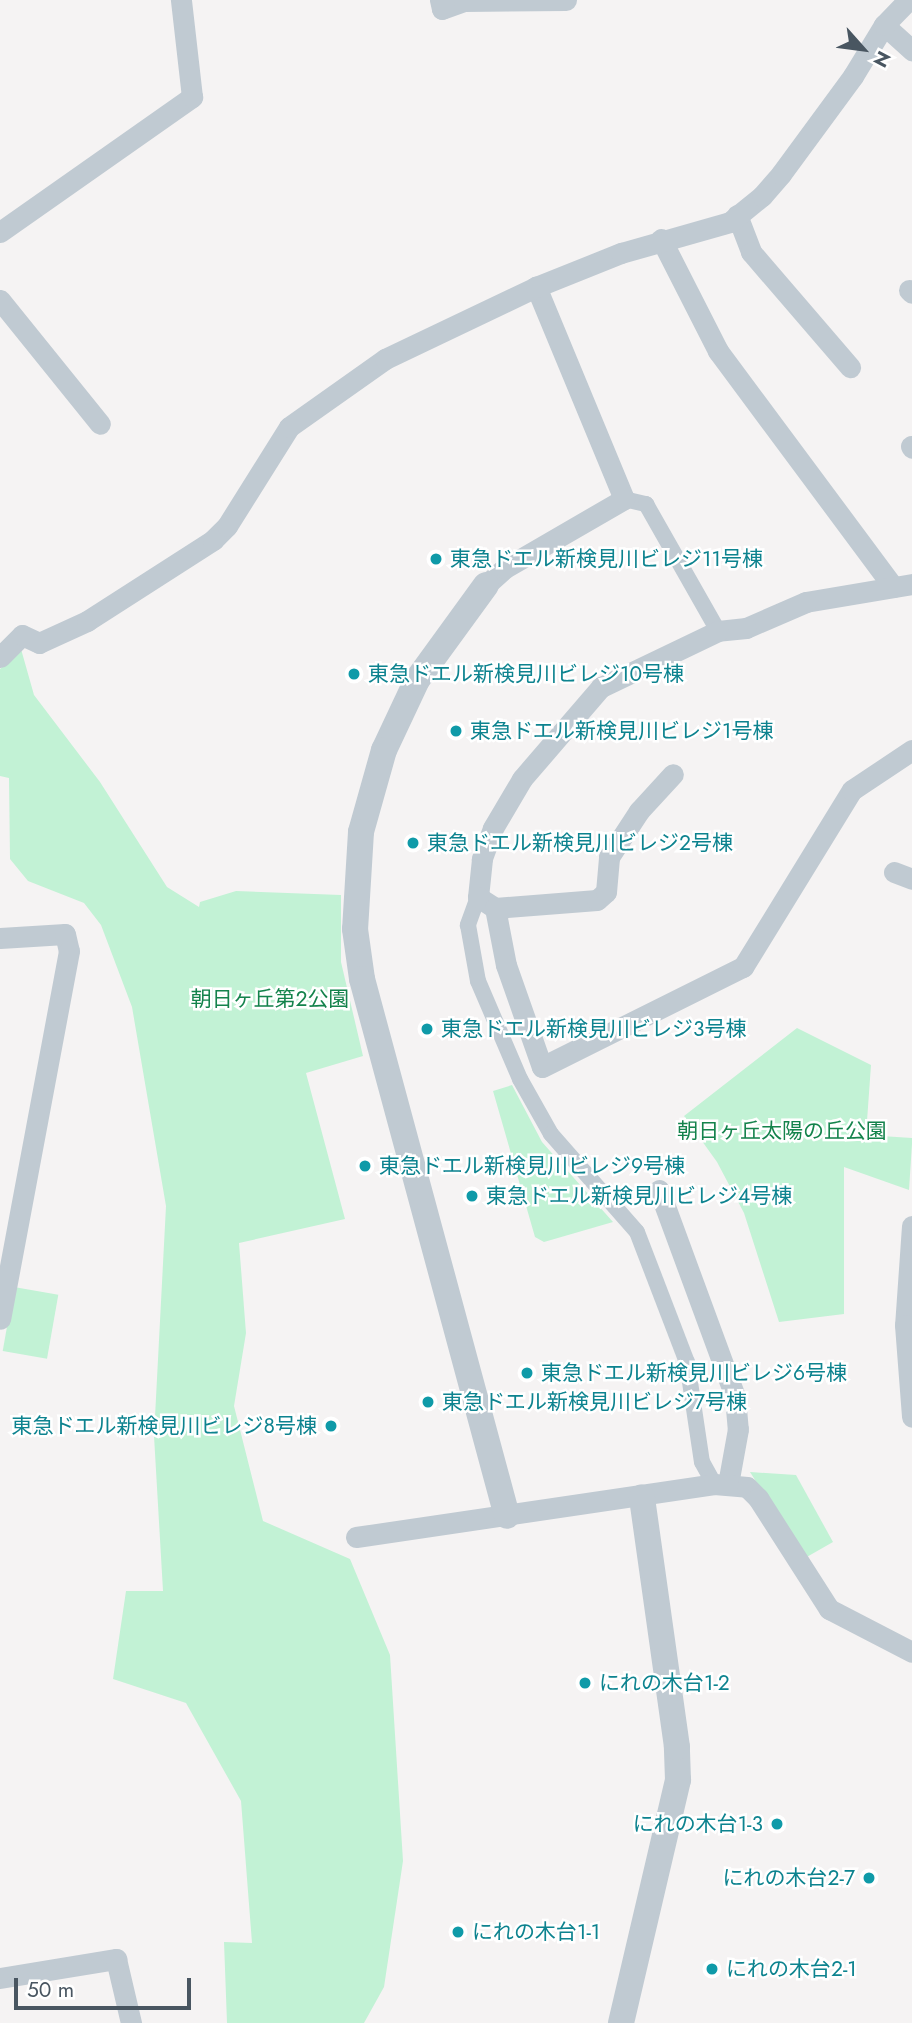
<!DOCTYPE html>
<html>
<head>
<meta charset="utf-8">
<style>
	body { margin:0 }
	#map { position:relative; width:912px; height:2023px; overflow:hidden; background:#f5f3f3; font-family:Jost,"Noto Sans JP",sans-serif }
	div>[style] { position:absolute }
	.green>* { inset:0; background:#c2f2d5; transform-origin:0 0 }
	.pedestrian>* { height:16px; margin:-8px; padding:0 8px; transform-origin:8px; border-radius:8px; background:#c0cad2 }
	.minor>* { height:21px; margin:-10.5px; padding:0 10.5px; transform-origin:10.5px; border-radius:10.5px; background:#c0cad2 }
	.tertiary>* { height:26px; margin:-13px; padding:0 13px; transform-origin:13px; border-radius:13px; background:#c0cad2 }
	.dots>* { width:19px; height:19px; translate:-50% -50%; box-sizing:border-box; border:4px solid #fff; border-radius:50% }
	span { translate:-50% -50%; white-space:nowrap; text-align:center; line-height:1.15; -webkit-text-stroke:5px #fff; paint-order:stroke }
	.culture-label { font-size:21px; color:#0d838f }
	.left { translate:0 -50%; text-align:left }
	.right { translate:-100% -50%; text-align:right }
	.park-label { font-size:21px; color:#14834c }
	.north { position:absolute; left:828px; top:14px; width:70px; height:70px; -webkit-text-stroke:5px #fff; paint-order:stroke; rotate:118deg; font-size:19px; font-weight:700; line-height:28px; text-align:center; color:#495661 }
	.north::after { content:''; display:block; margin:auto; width:24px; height:32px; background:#495661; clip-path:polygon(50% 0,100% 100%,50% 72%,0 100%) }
	.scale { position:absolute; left:14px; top:1978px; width:177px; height:32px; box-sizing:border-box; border:4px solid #495661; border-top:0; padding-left:9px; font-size:21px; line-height:24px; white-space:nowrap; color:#495661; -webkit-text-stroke:5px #fff; paint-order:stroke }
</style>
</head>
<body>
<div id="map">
	<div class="green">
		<div style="clip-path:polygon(21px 649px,34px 695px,100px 782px,167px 887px,199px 907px,200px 902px,236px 891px,341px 895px,341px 962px,363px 1056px,306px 1073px,345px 1219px,239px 1243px,246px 1333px,234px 1406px,263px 1521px,350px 1559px,390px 1655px,403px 1861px,384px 1987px,364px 2023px,227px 2023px,224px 1942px,252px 1943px,241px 1801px,186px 1703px,113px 1679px,126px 1591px,163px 1591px,154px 1436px,166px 1206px,132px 1007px,101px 925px,84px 903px,28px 881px,10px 859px,9px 778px,0 776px,0 669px)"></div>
		<div style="clip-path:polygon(797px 1028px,871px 1065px,866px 1135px,912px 1138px,912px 1144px,909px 1190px,844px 1167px,844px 1314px,779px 1322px,744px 1213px,717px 1162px,684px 1116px)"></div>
		<div style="clip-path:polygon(512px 1085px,542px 1142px,613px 1222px,544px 1242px,535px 1237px,493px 1091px)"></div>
		<div style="left:14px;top:1287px;width:45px;height:65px;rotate:10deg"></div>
		<div style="clip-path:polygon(750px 1472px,796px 1475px,833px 1542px,805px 1558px)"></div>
	</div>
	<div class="pedestrian">
		<div style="left:624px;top:499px;width:23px;rotate:13deg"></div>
		<div style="left:646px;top:504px;width:146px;rotate:60.4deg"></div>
		<div style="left:478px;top:897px;width:30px;rotate:110deg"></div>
		<div style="left:468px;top:925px;width:57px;rotate:79.9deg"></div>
		<div style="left:478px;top:981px;width:107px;rotate:66.8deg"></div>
		<div style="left:520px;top:1079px;width:63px;rotate:60.6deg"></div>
		<div style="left:551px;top:1134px;width:130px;rotate:48.7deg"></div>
		<div style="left:637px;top:1232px;width:139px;rotate:69deg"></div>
		<div style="left:687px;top:1362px;width:101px;rotate:81.5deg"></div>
		<div style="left:702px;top:1462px;width:25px;rotate:61deg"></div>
	</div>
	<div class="minor">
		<div style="left:440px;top:0;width:9px;rotate:77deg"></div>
		<div style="left:442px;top:9px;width:23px;rotate:-20deg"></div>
		<div style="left:464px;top:1px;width:102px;rotate:-0.6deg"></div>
		<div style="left:884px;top:25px;width:38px;rotate:42deg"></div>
		<div style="left:737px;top:215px;width:40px;rotate:69deg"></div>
		<div style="left:751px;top:252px;width:152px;rotate:49.3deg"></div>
		<div style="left:0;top:232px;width:235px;rotate:-35.1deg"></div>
		<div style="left:192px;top:97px;width:98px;rotate:-96.5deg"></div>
		<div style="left:661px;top:239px;width:126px;rotate:63deg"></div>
		<div style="left:718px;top:351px;width:294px;rotate:53.4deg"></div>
		<div style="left:909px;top:290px;width:4px;rotate:45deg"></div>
		<div style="left:0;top:300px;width:159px;rotate:51.1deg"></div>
		<div style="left:911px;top:446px;width:2px;rotate:63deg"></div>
		<div style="left:912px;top:584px;width:108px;rotate:170.4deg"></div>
		<div style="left:806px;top:602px;width:65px;rotate:156.6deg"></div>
		<div style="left:746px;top:628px;width:28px;rotate:174deg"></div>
		<div style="left:718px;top:631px;width:130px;rotate:154.4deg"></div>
		<div style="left:601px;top:687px;width:121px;rotate:130.7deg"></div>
		<div style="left:522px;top:779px;width:57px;rotate:120.6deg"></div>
		<div style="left:493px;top:828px;width:33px;rotate:110deg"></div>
		<div style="left:482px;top:859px;width:38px;rotate:96deg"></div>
		<div style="left:478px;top:897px;width:20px;rotate:33deg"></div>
		<div style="left:495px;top:908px;width:58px;rotate:79.1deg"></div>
		<div style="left:506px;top:965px;width:108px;rotate:70.6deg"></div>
		<div style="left:542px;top:1067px;width:225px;rotate:-26.5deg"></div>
		<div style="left:743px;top:967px;width:208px;rotate:-58.4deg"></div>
		<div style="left:852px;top:790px;width:72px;rotate:-33.7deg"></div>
		<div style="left:486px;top:585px;width:25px;rotate:-42deg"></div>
		<div style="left:505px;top:568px;width:138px;rotate:-30.1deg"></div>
		<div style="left:624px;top:499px;width:230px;rotate:-112.5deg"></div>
		<div style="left:0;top:657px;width:31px;rotate:-45deg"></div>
		<div style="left:22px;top:635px;width:19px;rotate:25deg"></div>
		<div style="left:39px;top:643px;width:53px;rotate:-24.6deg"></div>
		<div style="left:87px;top:621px;width:150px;rotate:-32.7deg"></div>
		<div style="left:213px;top:540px;width:20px;rotate:-45deg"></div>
		<div style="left:227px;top:526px;width:117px;rotate:-57.9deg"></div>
		<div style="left:289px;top:427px;width:118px;rotate:-35.3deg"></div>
		<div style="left:385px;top:359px;width:167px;rotate:-25.5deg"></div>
		<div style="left:536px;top:287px;width:92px;rotate:-21.8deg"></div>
		<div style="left:621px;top:253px;width:113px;rotate:-15.9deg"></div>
		<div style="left:730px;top:222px;width:41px;rotate:-39.1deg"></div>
		<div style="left:762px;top:196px;width:29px;rotate:-49deg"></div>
		<div style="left:781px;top:174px;width:122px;rotate:-53.7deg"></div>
		<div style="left:853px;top:76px;width:60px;rotate:-58.7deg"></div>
		<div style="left:884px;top:25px;width:35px;rotate:-46deg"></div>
		<div style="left:894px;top:872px;width:19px;rotate:21deg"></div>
		<div style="left:495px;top:908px;width:102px;rotate:-4.5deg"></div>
		<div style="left:597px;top:900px;width:12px;rotate:-42deg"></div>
		<div style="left:606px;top:892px;width:35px;rotate:-85deg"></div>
		<div style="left:609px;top:857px;width:55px;rotate:-56.9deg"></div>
		<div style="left:639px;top:811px;width:50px;rotate:-47.4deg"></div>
		<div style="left:0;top:938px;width:65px;rotate:-3.5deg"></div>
		<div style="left:65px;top:934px;width:17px;rotate:77deg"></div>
		<div style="left:69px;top:951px;width:374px;rotate:100.6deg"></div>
		<div style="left:659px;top:1190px;width:221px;rotate:69.8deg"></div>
		<div style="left:735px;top:1397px;width:32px;rotate:85deg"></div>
		<div style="left:738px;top:1429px;width:56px;rotate:100.3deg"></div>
		<div style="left:912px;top:1226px;width:99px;rotate:94deg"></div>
		<div style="left:905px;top:1325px;width:92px;rotate:85.6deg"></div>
		<div style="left:356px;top:1537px;width:362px;rotate:-8.4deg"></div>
		<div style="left:714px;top:1484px;width:33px;rotate:5deg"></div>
		<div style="left:747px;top:1487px;width:16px;rotate:45deg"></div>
		<div style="left:758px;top:1498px;width:132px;rotate:57.4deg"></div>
		<div style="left:829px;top:1609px;width:93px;rotate:27.4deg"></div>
		<div style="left:0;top:1978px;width:118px;rotate:-9.3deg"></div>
		<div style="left:116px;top:1959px;width:66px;rotate:76.8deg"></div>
	</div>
	<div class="tertiary">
		<div style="left:486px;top:585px;width:117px;rotate:126deg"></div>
		<div style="left:417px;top:680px;width:77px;rotate:115.2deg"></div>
		<div style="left:384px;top:750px;width:85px;rotate:105.7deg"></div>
		<div style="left:361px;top:832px;width:97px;rotate:93.5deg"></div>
		<div style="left:355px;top:929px;width:50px;rotate:82deg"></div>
		<div style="left:362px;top:979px;width:556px;rotate:74.89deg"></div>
		<div style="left:621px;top:2023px;width:250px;rotate:-76.8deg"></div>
		<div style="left:678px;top:1780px;width:33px;rotate:-92deg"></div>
		<div style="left:677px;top:1747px;width:252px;rotate:-98deg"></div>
	</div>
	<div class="dots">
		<div style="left:436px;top:559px;background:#0f9aa8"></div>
		<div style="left:354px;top:674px;background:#0f9aa8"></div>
		<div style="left:456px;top:731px;background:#0f9aa8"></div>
		<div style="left:413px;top:843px;background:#0f9aa8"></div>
		<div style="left:427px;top:1029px;background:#0f9aa8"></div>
		<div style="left:365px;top:1166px;background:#0f9aa8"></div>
		<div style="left:472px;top:1196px;background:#0f9aa8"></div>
		<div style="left:527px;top:1373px;background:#0f9aa8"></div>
		<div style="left:428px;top:1402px;background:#0f9aa8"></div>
		<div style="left:331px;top:1426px;background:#0f9aa8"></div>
		<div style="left:585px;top:1683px;background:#0f9aa8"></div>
		<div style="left:777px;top:1824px;background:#0f9aa8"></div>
		<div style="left:869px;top:1878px;background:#0f9aa8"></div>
		<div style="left:458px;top:1932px;background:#0f9aa8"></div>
		<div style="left:712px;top:1969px;background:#0f9aa8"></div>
	</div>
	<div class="culture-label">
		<span class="left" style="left:450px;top:559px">東急ドエル新検見川ビレジ11号棟</span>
		<span class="left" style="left:368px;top:674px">東急ドエル新検見川ビレジ10号棟</span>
		<span class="left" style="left:470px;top:731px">東急ドエル新検見川ビレジ1号棟</span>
		<span class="left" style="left:427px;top:843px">東急ドエル新検見川ビレジ2号棟</span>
		<span class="left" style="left:441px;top:1029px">東急ドエル新検見川ビレジ3号棟</span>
		<span class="left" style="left:379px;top:1166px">東急ドエル新検見川ビレジ9号棟</span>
		<span class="left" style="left:486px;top:1196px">東急ドエル新検見川ビレジ4号棟</span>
		<span class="left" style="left:541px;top:1373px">東急ドエル新検見川ビレジ6号棟</span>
		<span class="left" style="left:442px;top:1402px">東急ドエル新検見川ビレジ7号棟</span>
		<span class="right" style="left:317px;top:1426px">東急ドエル新検見川ビレジ8号棟</span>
		<span class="left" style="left:599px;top:1683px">にれの木台1-2</span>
		<span class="right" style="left:763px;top:1824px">にれの木台1-3</span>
		<span class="right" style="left:855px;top:1878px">にれの木台2-7</span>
		<span class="left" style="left:472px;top:1932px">にれの木台1-1</span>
		<span class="left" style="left:726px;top:1969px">にれの木台2-1</span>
	</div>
	<div class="park-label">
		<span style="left:270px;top:999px">朝日ヶ丘第2公園</span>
		<span style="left:782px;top:1131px">朝日ヶ丘太陽の丘公園</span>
	</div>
	<div class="north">N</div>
	<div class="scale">50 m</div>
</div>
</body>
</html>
